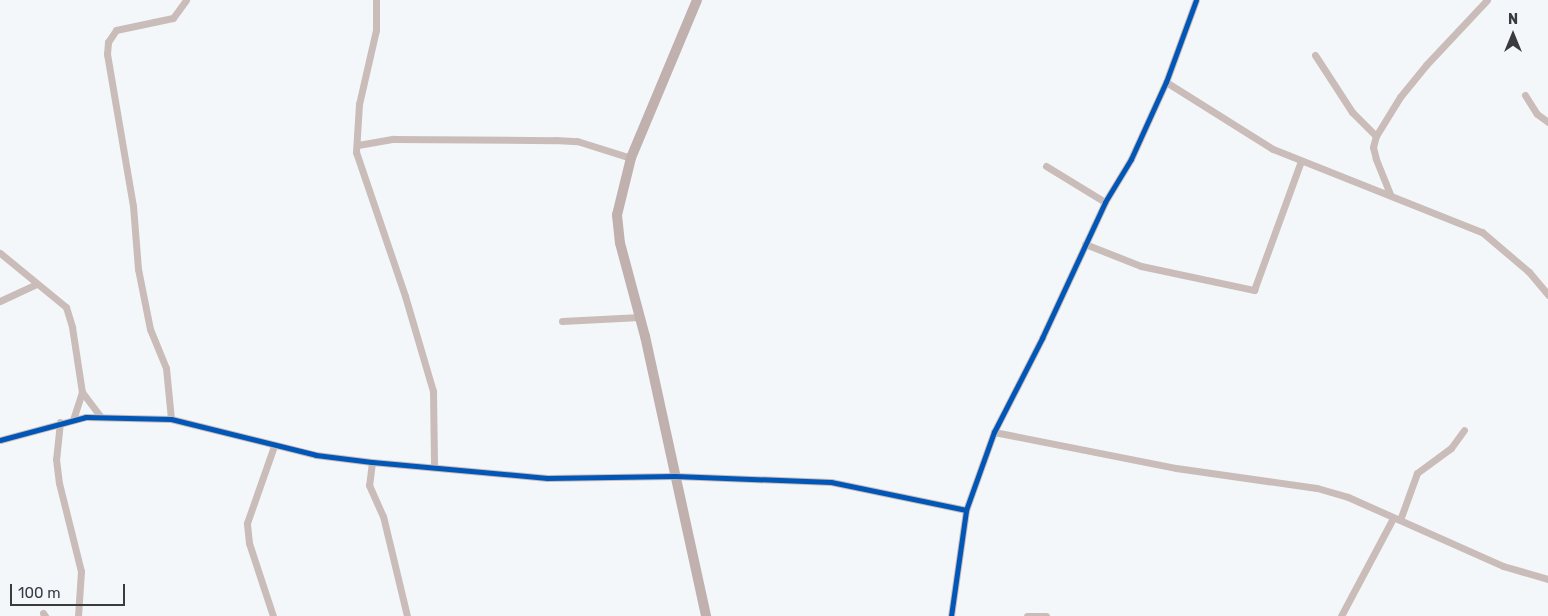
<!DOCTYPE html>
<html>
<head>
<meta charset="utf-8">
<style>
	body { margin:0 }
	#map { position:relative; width:1548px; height:616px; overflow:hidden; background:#f4f7fa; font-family:Rubik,sans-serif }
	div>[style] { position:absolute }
	.minor>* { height:7px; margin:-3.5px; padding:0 3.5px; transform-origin:3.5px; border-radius:3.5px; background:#cabdb9 }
	.secondary>* { height:10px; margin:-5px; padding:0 5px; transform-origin:5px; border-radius:5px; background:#c1b1ae }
	.cycleway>* { height:5px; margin:-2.5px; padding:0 2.5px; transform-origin:2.5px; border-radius:2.5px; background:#0057b8 }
	span { translate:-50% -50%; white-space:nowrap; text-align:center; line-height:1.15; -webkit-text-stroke:4.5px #f1f7fd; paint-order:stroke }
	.north { position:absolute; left:1488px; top:10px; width:50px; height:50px; -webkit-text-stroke:4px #f1f7fd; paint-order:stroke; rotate:0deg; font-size:14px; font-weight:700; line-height:20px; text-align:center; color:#393b3d }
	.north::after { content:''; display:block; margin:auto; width:18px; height:22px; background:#393b3d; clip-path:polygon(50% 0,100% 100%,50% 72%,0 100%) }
	.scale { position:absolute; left:10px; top:584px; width:115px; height:22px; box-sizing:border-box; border:2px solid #393b3d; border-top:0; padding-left:6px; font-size:15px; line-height:18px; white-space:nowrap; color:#393b3d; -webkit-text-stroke:4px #f1f7fd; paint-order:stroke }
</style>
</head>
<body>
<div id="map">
	<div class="minor">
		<div style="left:376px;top:0;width:30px;rotate:90deg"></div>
		<div style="left:376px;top:30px;width:76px;rotate:102.9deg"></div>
		<div style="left:359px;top:104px;width:48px;rotate:93.6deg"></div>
		<div style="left:356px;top:152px;width:152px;rotate:71.2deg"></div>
		<div style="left:405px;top:296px;width:99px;rotate:73.6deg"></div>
		<div style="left:433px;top:391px;width:76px;rotate:89.2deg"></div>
		<div style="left:1315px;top:55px;width:68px;rotate:57deg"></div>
		<div style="left:1352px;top:112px;width:34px;rotate:45deg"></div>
		<div style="left:1166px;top:82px;width:126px;rotate:32.1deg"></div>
		<div style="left:1273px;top:149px;width:225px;rotate:21.7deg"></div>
		<div style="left:1482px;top:232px;width:62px;rotate:40.4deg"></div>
		<div style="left:1529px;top:272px;width:30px;rotate:50deg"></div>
		<div style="left:1525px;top:95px;width:22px;rotate:58deg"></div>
		<div style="left:1537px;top:114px;width:14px;rotate:36deg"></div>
		<div style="left:358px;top:145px;width:36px;rotate:-10deg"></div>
		<div style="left:393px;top:139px;width:162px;rotate:0.4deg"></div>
		<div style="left:555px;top:140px;width:22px;rotate:3deg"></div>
		<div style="left:577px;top:141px;width:57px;rotate:17.5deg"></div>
		<div style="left:1046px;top:166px;width:69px;rotate:31.4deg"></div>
		<div style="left:1390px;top:194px;width:38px;rotate:-112deg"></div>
		<div style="left:1376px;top:159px;width:12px;rotate:-104deg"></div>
		<div style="left:1373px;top:147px;width:11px;rotate:-75deg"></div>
		<div style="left:1376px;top:136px;width:46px;rotate:-58.4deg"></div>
		<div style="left:1400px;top:97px;width:41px;rotate:-50.9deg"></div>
		<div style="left:1426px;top:65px;width:89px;rotate:-46.8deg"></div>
		<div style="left:1085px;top:244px;width:60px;rotate:21.4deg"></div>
		<div style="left:1141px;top:266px;width:116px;rotate:12deg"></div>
		<div style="left:1254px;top:290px;width:137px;rotate:-70deg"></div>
		<div style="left:0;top:253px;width:85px;rotate:39.3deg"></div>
		<div style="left:66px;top:307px;width:21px;rotate:73deg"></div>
		<div style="left:72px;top:327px;width:66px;rotate:81.3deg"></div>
		<div style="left:82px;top:392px;width:28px;rotate:108deg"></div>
		<div style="left:0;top:301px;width:40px;rotate:-25deg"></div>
		<div style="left:562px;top:321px;width:78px;rotate:-2.9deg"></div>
		<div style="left:82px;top:392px;width:31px;rotate:53deg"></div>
		<div style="left:171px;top:419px;width:51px;rotate:-95.6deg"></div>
		<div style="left:166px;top:368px;width:42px;rotate:-112.3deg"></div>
		<div style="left:150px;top:329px;width:61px;rotate:-101.3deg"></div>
		<div style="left:138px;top:269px;width:63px;rotate:-94.5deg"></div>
		<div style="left:133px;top:206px;width:154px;rotate:-99.7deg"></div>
		<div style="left:107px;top:54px;width:12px;rotate:-85deg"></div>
		<div style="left:108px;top:42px;width:14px;rotate:-56deg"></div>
		<div style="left:116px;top:30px;width:58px;rotate:-11.9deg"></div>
		<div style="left:173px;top:18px;width:22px;rotate:-54deg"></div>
		<div style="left:60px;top:422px;width:37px;rotate:96deg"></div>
		<div style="left:56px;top:459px;width:24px;rotate:83deg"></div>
		<div style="left:59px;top:483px;width:91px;rotate:76deg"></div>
		<div style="left:81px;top:571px;width:45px;rotate:93.8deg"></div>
		<div style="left:994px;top:432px;width:186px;rotate:11.2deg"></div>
		<div style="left:1176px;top:468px;width:142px;rotate:8.1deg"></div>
		<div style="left:1317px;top:488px;width:32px;rotate:16deg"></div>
		<div style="left:1348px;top:497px;width:170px;rotate:24deg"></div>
		<div style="left:1503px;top:566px;width:47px;rotate:16.1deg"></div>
		<div style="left:0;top:440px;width:89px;rotate:-15deg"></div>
		<div style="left:86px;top:417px;width:85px;rotate:1.3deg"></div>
		<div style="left:171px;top:419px;width:149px;rotate:13.9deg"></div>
		<div style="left:316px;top:455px;width:56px;rotate:7.1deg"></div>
		<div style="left:372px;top:462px;width:176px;rotate:5.2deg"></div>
		<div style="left:547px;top:478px;width:128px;rotate:-0.9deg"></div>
		<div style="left:675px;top:476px;width:156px;rotate:2.2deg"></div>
		<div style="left:831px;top:482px;width:138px;rotate:11.7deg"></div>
		<div style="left:372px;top:462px;width:23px;rotate:97deg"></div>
		<div style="left:369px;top:485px;width:34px;rotate:66deg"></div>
		<div style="left:383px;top:516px;width:103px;rotate:76.5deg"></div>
		<div style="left:1400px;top:520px;width:50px;rotate:-70.1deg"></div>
		<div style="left:1417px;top:473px;width:42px;rotate:-36.3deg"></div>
		<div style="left:1451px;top:448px;width:22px;rotate:-54deg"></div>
		<div style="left:43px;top:613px;width:4px;rotate:56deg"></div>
		<div style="left:273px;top:616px;width:77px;rotate:-108.2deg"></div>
		<div style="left:249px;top:543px;width:20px;rotate:-96deg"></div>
		<div style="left:247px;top:523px;width:82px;rotate:-70.7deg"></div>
		<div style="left:951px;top:616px;width:107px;rotate:-81.9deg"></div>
		<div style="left:966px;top:510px;width:83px;rotate:-70.3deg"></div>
		<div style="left:994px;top:432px;width:106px;rotate:-62.9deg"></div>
		<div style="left:1042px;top:338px;width:150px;rotate:-65.1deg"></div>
		<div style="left:1105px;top:202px;width:50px;rotate:-58.8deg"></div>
		<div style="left:1131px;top:159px;width:85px;rotate:-65.6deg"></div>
		<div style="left:1166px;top:82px;width:87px;rotate:-69.9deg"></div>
		<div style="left:1027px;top:616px;width:19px"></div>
		<div style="left:1341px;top:616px;width:111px;rotate:-62deg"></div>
	</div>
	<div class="secondary">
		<div style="left:697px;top:0;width:171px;rotate:112.7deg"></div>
		<div style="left:631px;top:158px;width:59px;rotate:103.8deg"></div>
		<div style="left:617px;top:215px;width:28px;rotate:84deg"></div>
		<div style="left:620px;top:243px;width:96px;rotate:75deg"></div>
		<div style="left:645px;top:336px;width:287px;rotate:77.7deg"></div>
	</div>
	<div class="cycleway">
		<div style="left:0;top:440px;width:89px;rotate:-15deg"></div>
		<div style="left:86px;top:417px;width:85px;rotate:1.3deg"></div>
		<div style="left:171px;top:419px;width:149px;rotate:13.9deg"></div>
		<div style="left:316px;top:455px;width:56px;rotate:7.1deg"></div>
		<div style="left:372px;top:462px;width:176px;rotate:5.2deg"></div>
		<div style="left:547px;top:478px;width:128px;rotate:-0.9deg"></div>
		<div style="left:675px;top:476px;width:156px;rotate:2.2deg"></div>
		<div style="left:831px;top:482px;width:138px;rotate:11.7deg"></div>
		<div style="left:951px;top:616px;width:107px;rotate:-81.9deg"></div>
		<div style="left:966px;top:510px;width:83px;rotate:-70.3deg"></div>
		<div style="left:994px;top:432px;width:106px;rotate:-62.9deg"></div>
		<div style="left:1042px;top:338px;width:150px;rotate:-65.1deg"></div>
		<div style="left:1105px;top:202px;width:50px;rotate:-58.8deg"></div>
		<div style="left:1131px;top:159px;width:85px;rotate:-65.6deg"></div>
		<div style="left:1166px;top:82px;width:87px;rotate:-69.9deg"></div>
	</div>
	<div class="north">N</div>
	<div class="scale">100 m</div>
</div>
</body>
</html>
